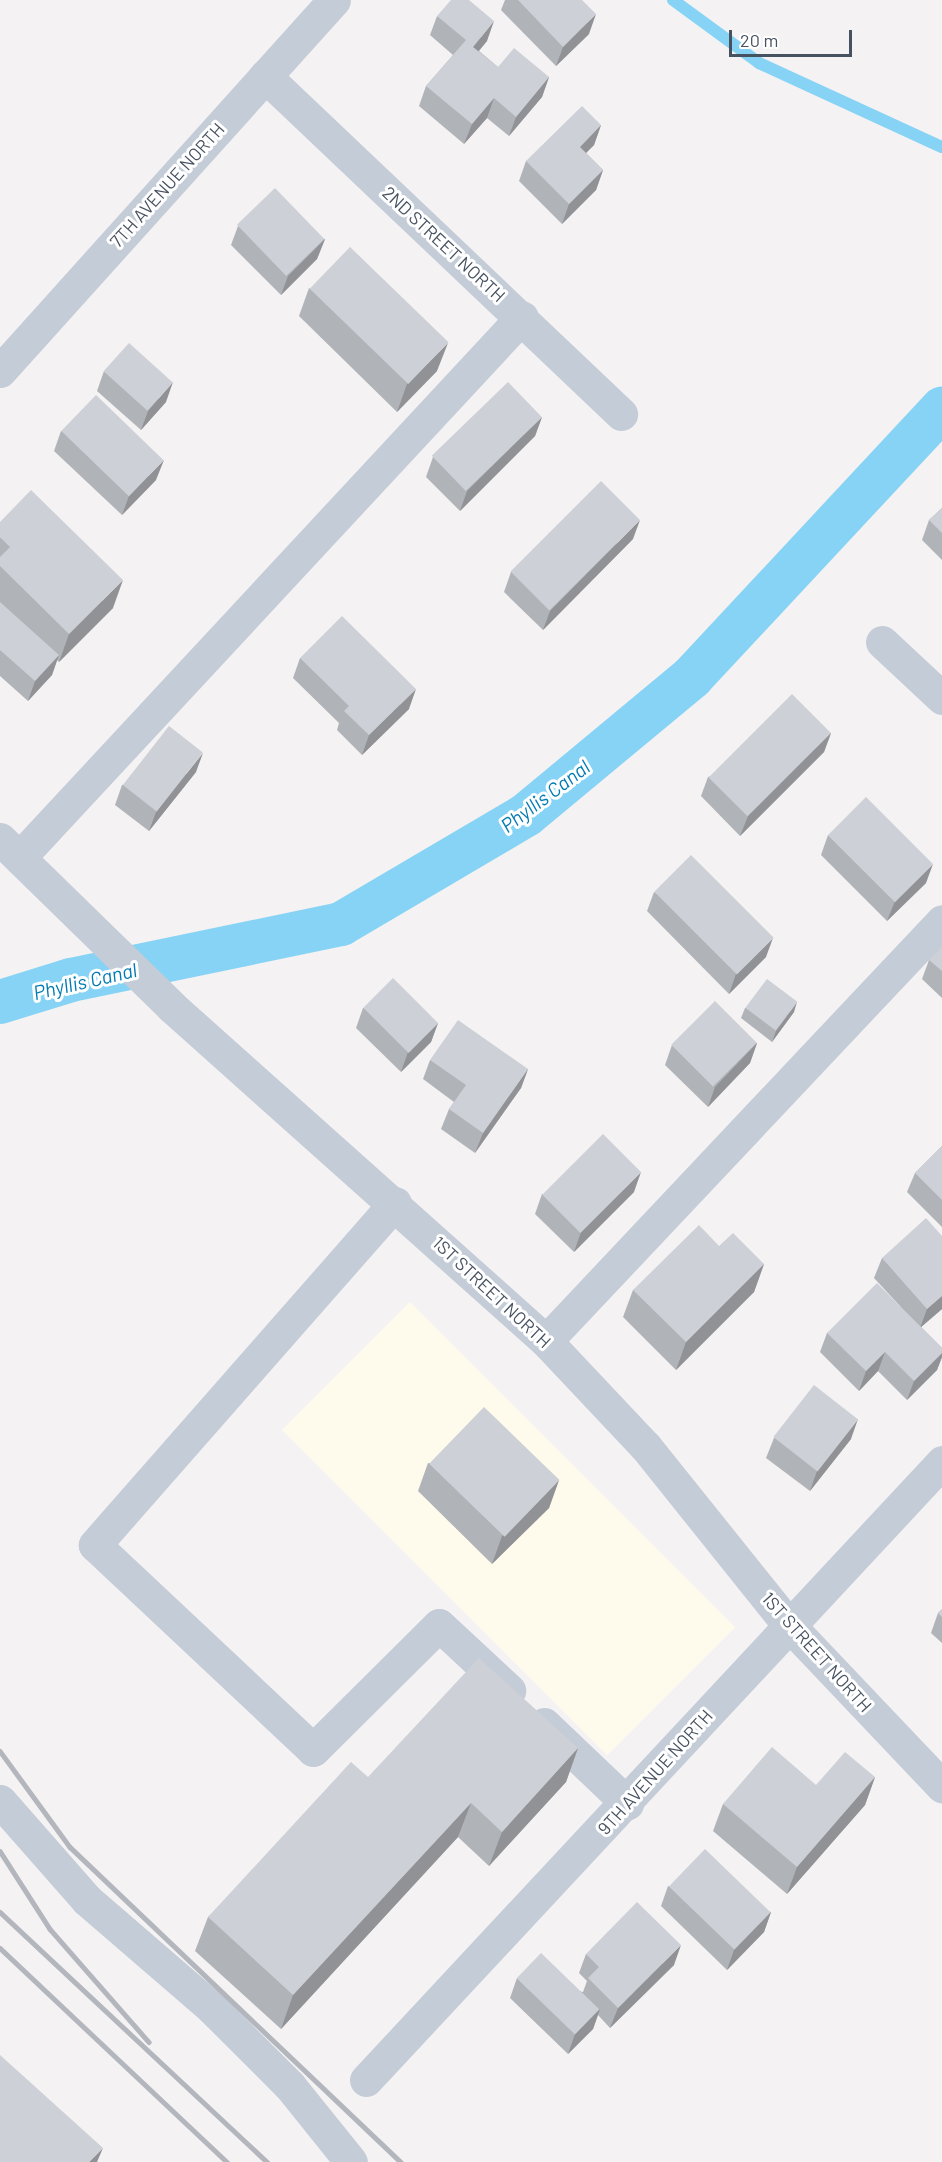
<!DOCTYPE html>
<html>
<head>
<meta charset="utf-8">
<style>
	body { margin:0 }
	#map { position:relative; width:942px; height:2162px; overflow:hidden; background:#f4f2f2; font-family:Barlow,sans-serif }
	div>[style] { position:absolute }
	.commercial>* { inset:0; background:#fefbec; transform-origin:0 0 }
	.stream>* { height:12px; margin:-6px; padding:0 6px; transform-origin:6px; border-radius:6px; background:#87d3f5 }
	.canal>* { height:44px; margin:-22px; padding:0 22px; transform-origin:22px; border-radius:22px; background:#87d3f5 }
	.minor>* { height:33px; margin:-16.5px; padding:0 16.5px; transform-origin:16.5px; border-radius:16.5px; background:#c4ccd7 }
	.rail>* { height:4.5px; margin:-2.25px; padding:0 2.25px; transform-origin:2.25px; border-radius:2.25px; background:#b3b6bd }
	.wall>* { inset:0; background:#b0b3b8 }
	.shaded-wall>* { inset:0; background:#909296 }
	.building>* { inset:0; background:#cdd0d6; transform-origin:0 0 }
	span { translate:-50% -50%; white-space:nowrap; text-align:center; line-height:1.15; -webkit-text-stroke:6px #fff; paint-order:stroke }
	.street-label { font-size:18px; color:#475261 }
	.water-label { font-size:20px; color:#017bb3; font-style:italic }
	.scale { position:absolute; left:729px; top:30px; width:123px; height:27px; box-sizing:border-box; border:3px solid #475261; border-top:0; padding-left:8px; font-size:18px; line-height:21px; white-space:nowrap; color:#475261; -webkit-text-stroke:4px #fff; paint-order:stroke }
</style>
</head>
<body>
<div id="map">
	<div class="commercial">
		<div style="left:410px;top:1302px;width:460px;height:181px;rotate:45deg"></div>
	</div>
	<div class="stream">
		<div style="left:673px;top:0;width:107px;rotate:36.2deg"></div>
		<div style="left:759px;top:63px;width:201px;rotate:24.7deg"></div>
	</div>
	<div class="canal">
		<div style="left:0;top:1002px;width:74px;rotate:-17.2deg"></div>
		<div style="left:71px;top:980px;width:276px;rotate:-11.7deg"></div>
		<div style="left:341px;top:924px;width:215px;rotate:-30.5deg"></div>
		<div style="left:526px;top:815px;width:216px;rotate:-39.7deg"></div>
		<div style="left:692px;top:677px;width:367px;rotate:-47deg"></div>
	</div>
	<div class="minor">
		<div style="left:265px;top:76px;width:491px;rotate:43.5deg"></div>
		<div style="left:0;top:371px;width:499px;rotate:-48deg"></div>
		<div style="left:882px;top:642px;width:82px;rotate:43deg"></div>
		<div style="left:0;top:839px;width:240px;rotate:44.3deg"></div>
		<div style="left:172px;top:1007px;width:501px;rotate:41.77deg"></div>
		<div style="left:546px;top:1341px;width:146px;rotate:46.7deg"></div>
		<div style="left:646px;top:1447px;width:227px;rotate:51.3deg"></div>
		<div style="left:788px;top:1624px;width:224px;rotate:46.5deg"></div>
		<div style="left:20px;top:857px;width:737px;rotate:-47.09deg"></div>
		<div style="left:395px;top:1203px;width:455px;rotate:131.3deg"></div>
		<div style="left:95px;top:1545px;width:299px;rotate:43.2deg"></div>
		<div style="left:313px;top:1750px;width:177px;rotate:-44.8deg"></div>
		<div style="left:439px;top:1625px;width:96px;rotate:42.9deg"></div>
		<div style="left:546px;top:1341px;width:577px;rotate:-46.68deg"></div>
		<div style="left:544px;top:1724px;width:115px;rotate:43.6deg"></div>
		<div style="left:0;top:1801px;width:132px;rotate:48.7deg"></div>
		<div style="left:87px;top:1900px;width:165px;rotate:40.8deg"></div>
		<div style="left:212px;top:2008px;width:110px;rotate:45deg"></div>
		<div style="left:290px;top:2086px;width:97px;rotate:51.2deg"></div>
		<div style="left:366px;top:2080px;width:845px;rotate:-47.01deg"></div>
	</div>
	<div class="rail">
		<div style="left:0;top:1751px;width:119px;rotate:53.9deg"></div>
		<div style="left:70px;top:1847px;width:457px;rotate:43.6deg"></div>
		<div style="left:0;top:1851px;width:93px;rotate:57.3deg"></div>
		<div style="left:50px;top:1929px;width:150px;rotate:48.8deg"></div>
		<div style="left:0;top:1912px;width:366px;rotate:43.1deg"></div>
		<div style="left:0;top:1948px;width:312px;rotate:43.3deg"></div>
	</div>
	<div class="wall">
		<div style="clip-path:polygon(505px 0,582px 0,589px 34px,556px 66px,501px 10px)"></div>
		<div style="clip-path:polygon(437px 16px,487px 41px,479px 51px,498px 67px,549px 77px,542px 97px,509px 136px,487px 118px,464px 144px,419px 106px,426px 86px,453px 55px,430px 35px)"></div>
		<div style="clip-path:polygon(601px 125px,594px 145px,586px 153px,603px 170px,596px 190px,562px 224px,519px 181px,526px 161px)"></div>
		<div style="clip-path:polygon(238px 226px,325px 239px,317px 259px,281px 295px,231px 245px)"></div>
		<div style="clip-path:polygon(309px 288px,437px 371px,397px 412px,299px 316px)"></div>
		<div style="clip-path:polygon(104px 371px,166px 402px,141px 430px,97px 391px)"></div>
		<div style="clip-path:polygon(542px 417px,535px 436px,460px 511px,426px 477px,433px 457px)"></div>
		<div style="clip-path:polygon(61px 431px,156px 480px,122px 515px,54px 451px)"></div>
		<div style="clip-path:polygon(942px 508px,942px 560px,922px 540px,929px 520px)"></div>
		<div style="clip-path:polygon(0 537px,113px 608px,59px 662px,57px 660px,52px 675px,28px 701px,0 676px)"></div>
		<div style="clip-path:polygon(633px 539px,543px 630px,504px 592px,511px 572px)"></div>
		<div style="clip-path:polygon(300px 658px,409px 709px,362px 755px,337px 730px,339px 723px,293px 678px)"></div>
		<div style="clip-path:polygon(831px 733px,824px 752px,740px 836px,701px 796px,708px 777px)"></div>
		<div style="clip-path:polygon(196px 772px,149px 831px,115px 805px,122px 785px)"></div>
		<div style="clip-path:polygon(828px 835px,926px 883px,887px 921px,821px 855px)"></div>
		<div style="clip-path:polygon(654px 892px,766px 957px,729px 994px,647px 911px)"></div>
		<div style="clip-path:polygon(942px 946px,942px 998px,922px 979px,929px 960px)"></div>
		<div style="clip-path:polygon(363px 1008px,438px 1023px,431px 1042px,401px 1072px,356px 1028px)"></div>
		<div style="clip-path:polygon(745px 1008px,794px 1012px,772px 1042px,741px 1018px)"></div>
		<div style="clip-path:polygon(757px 1043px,750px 1063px,708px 1107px,665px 1065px,672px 1045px)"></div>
		<div style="clip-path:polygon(430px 1060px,528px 1069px,521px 1088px,475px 1153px,441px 1129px,449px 1109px,454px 1102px,423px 1079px)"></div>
		<div style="clip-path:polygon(942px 1146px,942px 1227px,907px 1192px,915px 1173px)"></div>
		<div style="clip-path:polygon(634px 1192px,574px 1252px,535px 1214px,542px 1194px)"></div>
		<div style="clip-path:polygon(942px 1236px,942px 1309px,921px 1327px,942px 1348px,942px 1357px,937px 1370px,907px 1400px,878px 1371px,859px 1391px,820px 1352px,827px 1333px,900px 1306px,874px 1278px,882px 1258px)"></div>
		<div style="clip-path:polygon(719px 1246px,764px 1264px,754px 1292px,676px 1370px,623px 1317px,633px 1290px)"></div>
		<div style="clip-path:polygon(774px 1438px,851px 1439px,810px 1491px,766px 1458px)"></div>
		<div style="clip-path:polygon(428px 1463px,559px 1480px,549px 1508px,492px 1564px,418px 1491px)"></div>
		<div style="clip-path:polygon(942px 1609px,942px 1643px,931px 1633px,938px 1613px)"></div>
		<div style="clip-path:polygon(578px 1748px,566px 1782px,489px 1866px,458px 1837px,281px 2029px,195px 1951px,208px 1917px,368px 1777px)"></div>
		<div style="clip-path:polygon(875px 1777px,865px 1805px,787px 1894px,713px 1831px,723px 1804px,816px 1785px)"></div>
		<div style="clip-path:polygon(668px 1886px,771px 1912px,764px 1932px,727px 1970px,661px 1906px)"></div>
		<div style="clip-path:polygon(586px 1954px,674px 1965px,610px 2028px,598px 2015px,593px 2029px,568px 2054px,510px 1998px,517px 1978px,583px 1992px,587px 1981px,579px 1973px)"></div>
	</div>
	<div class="shaded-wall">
		<div style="clip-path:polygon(596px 14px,589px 34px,556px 66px,563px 47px)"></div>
		<div style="clip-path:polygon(494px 21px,487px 41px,466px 66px,473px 47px)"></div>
		<div style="clip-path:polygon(549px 77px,542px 97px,509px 136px,516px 117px)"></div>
		<div style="clip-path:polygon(494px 98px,487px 118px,464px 144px,472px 124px)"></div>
		<div style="clip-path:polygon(601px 125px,594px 145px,573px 166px,580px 147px)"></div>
		<div style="clip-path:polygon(603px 170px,596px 190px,562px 224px,569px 204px)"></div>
		<div style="clip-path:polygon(325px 239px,317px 259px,281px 295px,288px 276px)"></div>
		<div style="clip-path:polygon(448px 343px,437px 371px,397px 412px,407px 384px)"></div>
		<div style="clip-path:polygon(173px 382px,166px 402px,141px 430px,148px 411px)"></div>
		<div style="clip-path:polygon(542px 417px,535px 436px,460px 511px,467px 491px)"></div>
		<div style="clip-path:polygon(164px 460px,156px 480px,122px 515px,129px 496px)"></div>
		<div style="clip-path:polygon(640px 520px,633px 539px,543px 630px,550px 611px)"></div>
		<div style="clip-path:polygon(123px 580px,113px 608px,59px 662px,69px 634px)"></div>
		<div style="clip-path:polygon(59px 655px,52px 675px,28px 701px,35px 681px)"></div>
		<div style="clip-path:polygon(416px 689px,409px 709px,362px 755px,369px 735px)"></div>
		<div style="clip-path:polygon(831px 733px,824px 752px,740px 836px,748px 816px)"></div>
		<div style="clip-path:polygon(203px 753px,196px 772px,149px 831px,156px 812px)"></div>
		<div style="clip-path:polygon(933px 864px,926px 883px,887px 921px,895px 901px)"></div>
		<div style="clip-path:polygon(773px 938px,766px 957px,729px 994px,736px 974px)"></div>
		<div style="clip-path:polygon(797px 1002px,794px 1012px,772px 1042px,776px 1031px)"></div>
		<div style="clip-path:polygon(438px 1023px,431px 1042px,401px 1072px,408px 1052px)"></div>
		<div style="clip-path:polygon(757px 1043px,750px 1063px,708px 1107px,715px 1087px)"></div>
		<div style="clip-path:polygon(528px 1069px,521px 1088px,475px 1153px,483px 1133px)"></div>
		<div style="clip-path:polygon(641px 1172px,634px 1192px,574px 1252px,581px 1232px)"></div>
		<div style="clip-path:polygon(764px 1264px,754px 1292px,676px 1370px,686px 1342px)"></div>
		<div style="clip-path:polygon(942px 1296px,942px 1309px,920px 1328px,927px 1309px)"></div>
		<div style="clip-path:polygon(885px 1352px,878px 1371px,859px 1391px,866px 1371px)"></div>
		<div style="clip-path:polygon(942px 1353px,942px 1357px,937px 1370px,907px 1400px,914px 1381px)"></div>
		<div style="clip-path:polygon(858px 1419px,851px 1439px,810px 1491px,817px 1471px)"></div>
		<div style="clip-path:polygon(559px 1480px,549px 1508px,492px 1564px,502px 1536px)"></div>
		<div style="clip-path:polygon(578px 1748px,566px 1782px,489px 1866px,502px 1832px)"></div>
		<div style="clip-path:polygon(875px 1777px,865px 1805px,787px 1894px,797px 1867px)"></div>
		<div style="clip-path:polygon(471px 1803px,458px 1837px,281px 2029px,293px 1995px)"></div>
		<div style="clip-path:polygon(771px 1912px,764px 1932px,727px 1970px,734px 1950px)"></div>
		<div style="clip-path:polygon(681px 1945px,674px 1965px,610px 2028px,618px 2008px)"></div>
		<div style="clip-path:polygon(600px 2009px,593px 2029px,568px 2054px,575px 2034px)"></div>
		<div style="clip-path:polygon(103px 2148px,97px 2162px,89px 2162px)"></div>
	</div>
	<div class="building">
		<div style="clip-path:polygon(451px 0,469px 0,494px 21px,473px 47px,498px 67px,514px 48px,549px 77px,516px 117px,494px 98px,472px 124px,426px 86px,466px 40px,437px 16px)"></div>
		<div style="clip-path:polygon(518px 0,582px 0,596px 14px,563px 47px)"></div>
		<div style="clip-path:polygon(582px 106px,601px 125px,580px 147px,603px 170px,569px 204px,526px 161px)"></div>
		<div style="left:275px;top:188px;width:71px;height:53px;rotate:46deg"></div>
		<div style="left:350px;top:247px;width:137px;height:58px;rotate:44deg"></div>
		<div style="left:129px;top:343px;width:59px;height:38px;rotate:42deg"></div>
		<div style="left:508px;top:382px;width:49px;height:106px;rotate:46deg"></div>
		<div style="left:96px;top:395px;width:94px;height:50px;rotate:44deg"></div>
		<div style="left:601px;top:481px;width:55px;height:128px;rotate:45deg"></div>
		<div style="clip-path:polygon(31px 490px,123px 580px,69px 634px,0 566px,0 557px,10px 547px,0 537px,0 522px)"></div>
		<div style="clip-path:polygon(942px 508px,942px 533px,929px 520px)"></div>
		<div style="clip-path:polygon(0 602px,59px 655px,35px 681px,0 650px)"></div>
		<div style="clip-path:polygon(342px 616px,416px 689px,369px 735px,344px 711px,349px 706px,300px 658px)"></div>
		<div style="left:792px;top:694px;width:55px;height:118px;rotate:45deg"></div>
		<div style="left:169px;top:726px;width:43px;height:75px;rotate:38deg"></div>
		<div style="left:866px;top:797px;width:95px;height:54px;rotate:45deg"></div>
		<div style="left:691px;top:855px;width:117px;height:52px;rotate:45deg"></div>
		<div style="clip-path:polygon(942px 946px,942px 971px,929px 960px)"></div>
		<div style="left:393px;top:978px;width:64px;height:42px;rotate:45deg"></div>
		<div style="left:767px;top:979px;width:38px;height:36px;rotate:37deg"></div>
		<div style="left:715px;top:1001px;width:59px;height:62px;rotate:45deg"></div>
		<div style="clip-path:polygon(458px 1020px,528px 1069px,483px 1133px,449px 1109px,466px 1085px,430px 1060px)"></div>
		<div style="left:603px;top:1134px;width:54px;height:86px;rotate:45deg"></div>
		<div style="clip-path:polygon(942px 1146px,942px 1200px,915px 1173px)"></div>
		<div style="clip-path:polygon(926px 1218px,942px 1236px,942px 1296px,927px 1309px,882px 1258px)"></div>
		<div style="clip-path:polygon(699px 1225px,719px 1246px,733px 1233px,764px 1264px,686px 1342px,633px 1290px)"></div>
		<div style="clip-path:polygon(877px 1283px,942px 1348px,942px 1353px,914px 1381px,885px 1352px,866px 1371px,827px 1333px)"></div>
		<div style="left:814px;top:1385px;width:56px;height:66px;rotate:38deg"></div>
		<div style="left:484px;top:1407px;width:105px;height:79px;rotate:44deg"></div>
		<div style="clip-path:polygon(942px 1609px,942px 1617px,938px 1613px)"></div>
		<div style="clip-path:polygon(479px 1658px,578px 1748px,502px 1832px,471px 1803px,293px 1995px,208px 1917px,351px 1762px,368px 1777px)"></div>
		<div style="clip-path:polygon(772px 1747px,816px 1785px,845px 1752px,875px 1777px,797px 1867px,723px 1804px)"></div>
		<div style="left:705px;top:1849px;width:91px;height:52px;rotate:44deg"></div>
		<div style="clip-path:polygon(637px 1902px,681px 1945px,618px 2008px,588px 1978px,599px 1967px,586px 1954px)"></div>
		<div style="left:541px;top:1953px;width:81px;height:35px;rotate:44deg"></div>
		<div style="clip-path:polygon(0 2055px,103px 2148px,89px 2162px,0 2162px)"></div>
	</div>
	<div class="street-label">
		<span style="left:167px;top:185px;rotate:-48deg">7TH AVENUE NORTH</span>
		<span style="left:444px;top:244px;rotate:43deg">2ND STREET NORTH</span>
		<span style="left:492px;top:1292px;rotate:43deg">1ST STREET NORTH</span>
		<span style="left:817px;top:1652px;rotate:48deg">1ST STREET NORTH</span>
		<span style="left:655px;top:1772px;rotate:-48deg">9TH AVENUE NORTH</span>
	</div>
	<div class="water-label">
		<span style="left:545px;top:796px;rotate:-37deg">Phyllis Canal</span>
		<span style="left:85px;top:981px;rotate:-13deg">Phyllis Canal</span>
	</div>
	<div class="scale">20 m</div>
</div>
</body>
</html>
